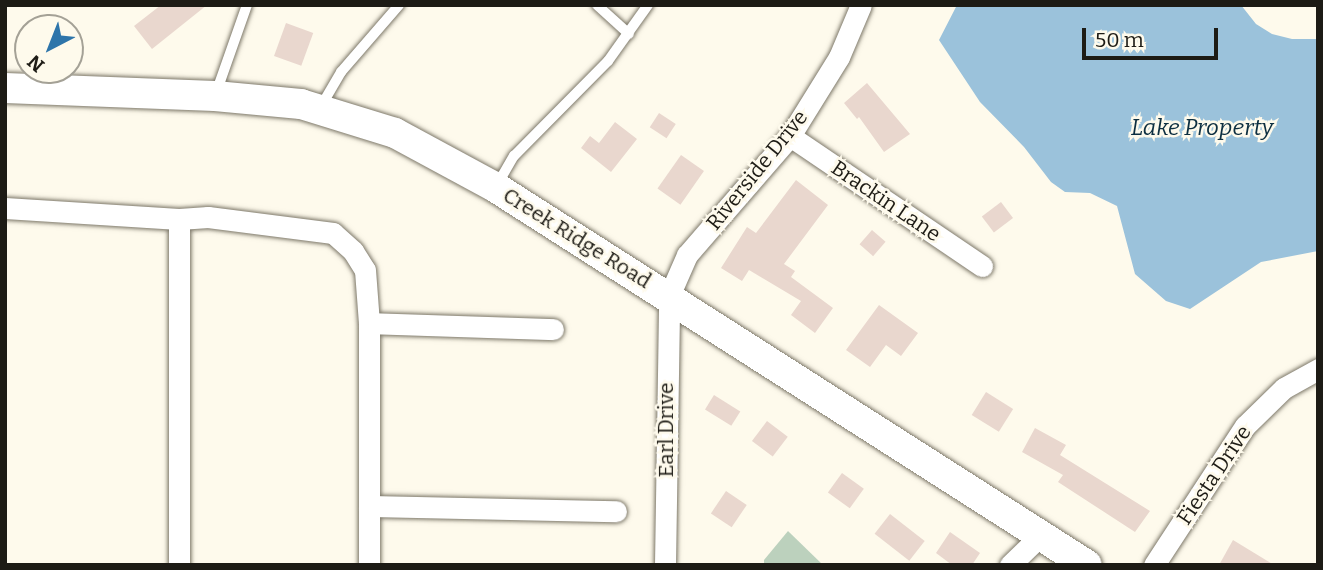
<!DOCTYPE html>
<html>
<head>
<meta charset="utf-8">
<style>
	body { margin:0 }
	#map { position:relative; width:1323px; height:570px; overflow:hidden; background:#fefaec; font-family:Bitter,serif }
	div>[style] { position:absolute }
	.green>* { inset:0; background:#bcd1bd }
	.water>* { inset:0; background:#9bc2db }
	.building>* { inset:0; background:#e9d7ce; transform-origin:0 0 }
	.roads { filter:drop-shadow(0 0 2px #7d7869) drop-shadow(0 0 2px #7d7869) }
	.lane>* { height:10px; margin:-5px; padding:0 5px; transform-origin:5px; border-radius:5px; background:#fff }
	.street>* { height:21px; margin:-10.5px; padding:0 10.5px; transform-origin:10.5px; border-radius:10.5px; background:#fff }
	.secondary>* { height:30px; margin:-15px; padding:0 15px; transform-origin:15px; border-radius:15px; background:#fff }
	span { translate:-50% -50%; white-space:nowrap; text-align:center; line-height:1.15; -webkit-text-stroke:5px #fefaec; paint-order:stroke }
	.street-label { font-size:21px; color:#1d1b15 }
	.water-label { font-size:23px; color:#0d2f41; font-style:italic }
	.frame { position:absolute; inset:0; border:7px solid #1d1b15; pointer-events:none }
	.north { position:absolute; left:14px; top:14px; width:70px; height:70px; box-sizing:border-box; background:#fefaec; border:2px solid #a4a196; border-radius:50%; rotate:222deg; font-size:19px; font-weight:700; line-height:28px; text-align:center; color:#1d1b15 }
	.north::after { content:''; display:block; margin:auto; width:24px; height:32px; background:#2e75aa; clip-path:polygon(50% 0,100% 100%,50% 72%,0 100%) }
	.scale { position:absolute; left:1082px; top:28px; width:136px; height:32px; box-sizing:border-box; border:4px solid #1d1b15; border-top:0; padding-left:9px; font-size:21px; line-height:24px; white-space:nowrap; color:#1d1b15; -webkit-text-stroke:5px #fefaec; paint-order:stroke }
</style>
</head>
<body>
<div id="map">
	<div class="green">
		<div style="clip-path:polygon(788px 531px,823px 565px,764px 565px,764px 560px)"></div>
	</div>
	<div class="water">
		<div style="clip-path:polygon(957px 5px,1241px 5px,1256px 24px,1272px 34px,1292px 39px,1318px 39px,1318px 251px,1261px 262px,1190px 309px,1166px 301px,1135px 274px,1117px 206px,1090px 193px,1065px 192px,1051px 182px,1024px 147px,980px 102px,939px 40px)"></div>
	</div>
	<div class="building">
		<div style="clip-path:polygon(161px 5px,207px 5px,152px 49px,134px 26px)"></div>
		<div style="left:286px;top:23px;width:29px;height:35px;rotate:20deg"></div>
		<div style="clip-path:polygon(867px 83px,910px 134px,884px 152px,859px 117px,857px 119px,844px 103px)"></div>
		<div style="left:659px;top:113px;width:20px;height:17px;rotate:33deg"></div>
		<div style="clip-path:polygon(615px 122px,637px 139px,611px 172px,581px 148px,590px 136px,599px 143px)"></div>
		<div style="left:681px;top:155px;width:28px;height:41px;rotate:35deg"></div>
		<div style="clip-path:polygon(796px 180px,828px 205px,784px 264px,795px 271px,791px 277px,833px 308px,815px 333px,791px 315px,801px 301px,749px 270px,742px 281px,721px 268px,747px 227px,756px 233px)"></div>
		<div style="left:1001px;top:202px;width:20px;height:24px;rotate:53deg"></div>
		<div style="left:872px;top:230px;width:18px;height:19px;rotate:41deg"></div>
		<div style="clip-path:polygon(879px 305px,918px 333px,901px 356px,886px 345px,870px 367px,846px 350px)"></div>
		<div style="left:986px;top:392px;width:32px;height:27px;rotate:32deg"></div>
		<div style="left:714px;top:395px;width:31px;height:17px;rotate:32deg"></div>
		<div style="left:767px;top:421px;width:26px;height:25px;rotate:37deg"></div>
		<div style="clip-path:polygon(1035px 428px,1066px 445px,1060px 455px,1150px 511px,1135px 532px,1058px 482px,1063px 475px,1022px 452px)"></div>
		<div style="left:842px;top:473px;width:27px;height:24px;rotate:36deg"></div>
		<div style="left:726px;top:491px;width:25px;height:27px;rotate:34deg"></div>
		<div style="left:890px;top:514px;width:44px;height:25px;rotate:38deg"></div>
		<div style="clip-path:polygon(950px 532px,980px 553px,972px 565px,952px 565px,936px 553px)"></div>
		<div style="clip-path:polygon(1233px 540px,1274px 565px,1219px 565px)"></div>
	</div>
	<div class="roads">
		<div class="lane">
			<div style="left:597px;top:5px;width:43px;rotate:42.2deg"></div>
			<div style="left:216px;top:93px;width:93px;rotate:-70.6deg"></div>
			<div style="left:320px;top:108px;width:42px;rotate:-59.7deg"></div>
			<div style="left:341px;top:72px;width:89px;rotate:-49.1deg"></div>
			<div style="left:497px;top:185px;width:34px;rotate:-60deg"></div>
			<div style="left:514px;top:156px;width:134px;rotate:-45.3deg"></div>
			<div style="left:608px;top:61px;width:69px;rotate:-54.5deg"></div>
		</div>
		<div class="street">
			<div style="left:790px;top:136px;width:232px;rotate:34.1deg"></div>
			<div style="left:5px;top:208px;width:174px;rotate:3.6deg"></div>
			<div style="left:179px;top:219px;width:29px;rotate:-4deg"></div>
			<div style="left:208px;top:217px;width:126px;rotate:7.3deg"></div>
			<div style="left:333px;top:233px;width:27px;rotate:42deg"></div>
			<div style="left:353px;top:251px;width:22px;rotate:58deg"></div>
			<div style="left:365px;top:270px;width:53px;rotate:85.7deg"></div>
			<div style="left:369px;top:323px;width:242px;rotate:90deg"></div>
			<div style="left:179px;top:219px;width:346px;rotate:90deg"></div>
			<div style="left:369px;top:323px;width:184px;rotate:1.9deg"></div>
			<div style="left:369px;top:506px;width:247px;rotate:1.2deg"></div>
			<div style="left:665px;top:565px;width:269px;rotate:-89.1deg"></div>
			<div style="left:669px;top:296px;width:45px;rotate:-66.3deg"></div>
			<div style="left:687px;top:255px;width:157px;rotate:-49.1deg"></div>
			<div style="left:790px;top:136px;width:93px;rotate:-58.2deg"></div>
			<div style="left:839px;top:57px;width:56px;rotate:-67.1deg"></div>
			<div style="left:1010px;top:565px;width:43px;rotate:-44.1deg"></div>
			<div style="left:1154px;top:565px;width:166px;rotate:-56.8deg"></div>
			<div style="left:1245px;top:426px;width:54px;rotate:-44.3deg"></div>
			<div style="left:1284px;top:388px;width:39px;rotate:-29deg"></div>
		</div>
		<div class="secondary">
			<div style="left:5px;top:88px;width:210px;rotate:2.2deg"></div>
			<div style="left:215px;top:96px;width:86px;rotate:5.3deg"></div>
			<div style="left:301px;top:104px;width:98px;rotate:17.1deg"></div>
			<div style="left:395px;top:133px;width:114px;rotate:28.4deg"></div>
			<div style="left:495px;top:187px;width:702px;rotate:32.56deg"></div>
		</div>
	</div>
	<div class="street-label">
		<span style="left:757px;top:170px;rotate:-51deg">Riverside Drive</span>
		<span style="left:886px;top:201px;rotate:34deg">Brackin Lane</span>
		<span style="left:577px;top:238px;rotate:32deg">Creek Ridge Road</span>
		<span style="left:666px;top:430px;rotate:-90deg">Earl Drive</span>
		<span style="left:1214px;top:475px;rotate:-56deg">Fiesta Drive</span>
	</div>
	<div class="water-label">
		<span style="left:1202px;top:127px">Lake Property</span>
	</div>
	<div class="frame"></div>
	<div class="north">N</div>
	<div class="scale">50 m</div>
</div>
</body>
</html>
